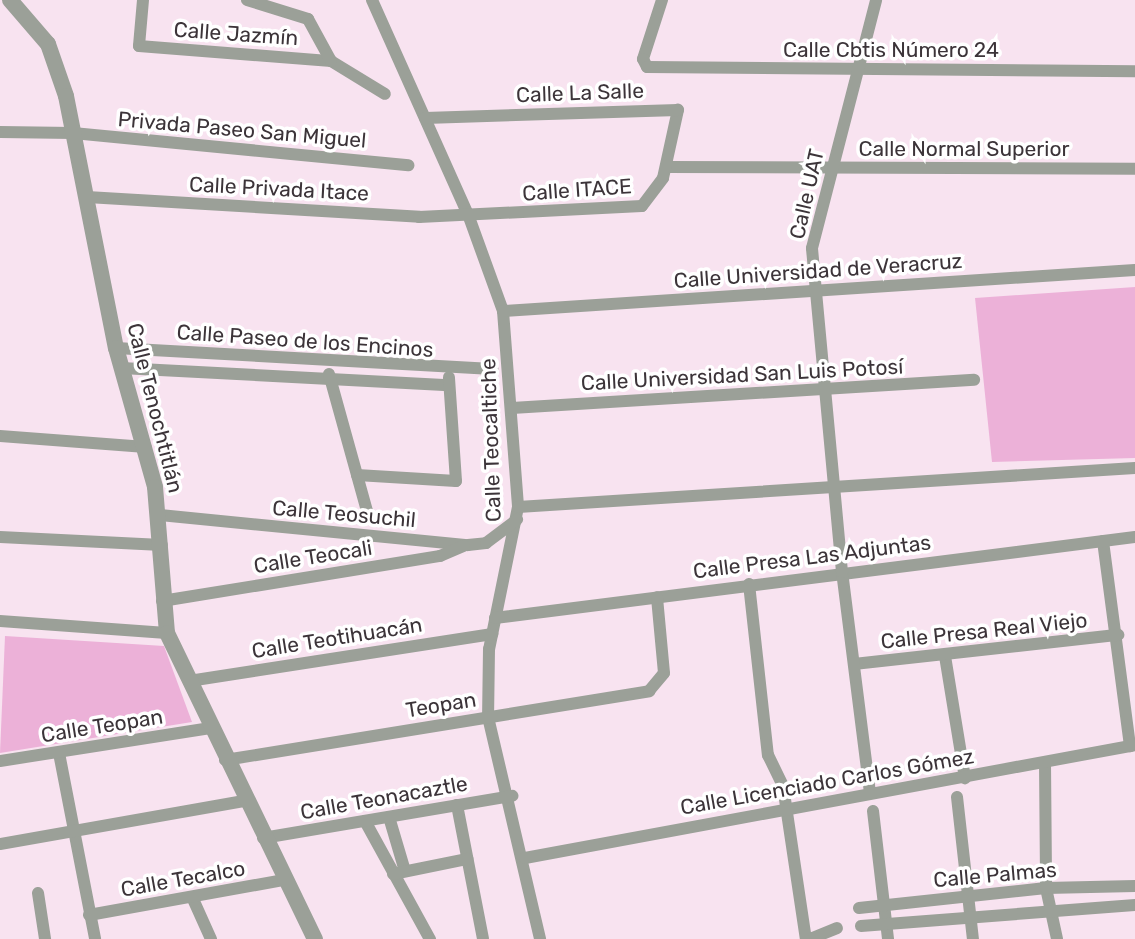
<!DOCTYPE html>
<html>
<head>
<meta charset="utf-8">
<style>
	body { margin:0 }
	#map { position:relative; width:1135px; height:939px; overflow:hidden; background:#f8e3f0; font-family:Rubik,sans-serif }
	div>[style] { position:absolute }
	.green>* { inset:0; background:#ecb1d8 }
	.minor>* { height:12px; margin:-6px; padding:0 6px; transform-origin:6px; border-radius:6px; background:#9ba098 }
	.tertiary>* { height:16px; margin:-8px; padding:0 8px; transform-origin:8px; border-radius:8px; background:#9ba098 }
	span { translate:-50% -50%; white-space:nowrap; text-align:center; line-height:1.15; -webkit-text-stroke:7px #fff; paint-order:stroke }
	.street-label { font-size:21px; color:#3c3439 }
</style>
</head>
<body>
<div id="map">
	<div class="green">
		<div style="clip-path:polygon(1135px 287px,1135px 458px,992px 462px,975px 298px)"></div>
		<div style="clip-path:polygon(5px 636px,164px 646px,192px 722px,0 753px)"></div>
	</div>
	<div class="minor">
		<div style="left:143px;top:0;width:46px;rotate:95deg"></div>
		<div style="left:139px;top:46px;width:193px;rotate:4.5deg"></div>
		<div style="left:331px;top:61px;width:63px;rotate:31.4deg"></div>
		<div style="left:247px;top:0;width:64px;rotate:17.3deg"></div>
		<div style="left:308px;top:19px;width:48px;rotate:61.3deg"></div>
		<div style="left:372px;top:0;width:238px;rotate:65.9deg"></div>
		<div style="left:469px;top:217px;width:100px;rotate:70.1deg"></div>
		<div style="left:503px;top:311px;width:197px;rotate:85.6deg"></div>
		<div style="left:518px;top:507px;width:145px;rotate:101.5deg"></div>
		<div style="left:489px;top:649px;width:68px;rotate:90.8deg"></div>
		<div style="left:488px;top:717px;width:228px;rotate:76.8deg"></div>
		<div style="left:662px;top:0;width:62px;rotate:107.9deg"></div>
		<div style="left:643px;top:59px;width:9px;rotate:63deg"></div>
		<div style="left:647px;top:67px;width:488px;rotate:0.5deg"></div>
		<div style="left:0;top:132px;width:73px;rotate:0.8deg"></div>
		<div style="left:73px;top:133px;width:337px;rotate:5.5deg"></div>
		<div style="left:666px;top:167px;width:469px;rotate:0.2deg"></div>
		<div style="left:87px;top:197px;width:333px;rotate:3.4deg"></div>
		<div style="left:419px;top:217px;width:223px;rotate:-2.8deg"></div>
		<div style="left:642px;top:206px;width:35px;rotate:-53deg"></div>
		<div style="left:663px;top:178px;width:70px;rotate:-77.6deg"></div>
		<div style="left:678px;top:110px;width:253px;rotate:178.2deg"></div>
		<div style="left:503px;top:311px;width:633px;rotate:-3.71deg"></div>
		<div style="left:116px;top:348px;width:377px;rotate:3.2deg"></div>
		<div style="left:121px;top:368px;width:328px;rotate:3deg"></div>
		<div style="left:329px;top:374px;width:146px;rotate:74.5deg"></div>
		<div style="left:512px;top:408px;width:463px;rotate:-3.5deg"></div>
		<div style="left:0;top:436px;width:146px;rotate:4.3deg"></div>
		<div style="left:357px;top:475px;width:99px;rotate:3.5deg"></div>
		<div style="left:456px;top:481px;width:104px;rotate:-93.9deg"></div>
		<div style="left:518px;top:507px;width:618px;rotate:-3.62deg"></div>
		<div style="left:160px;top:515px;width:309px;rotate:5.6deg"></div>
		<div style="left:468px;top:545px;width:18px;rotate:-6deg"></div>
		<div style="left:486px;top:543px;width:39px;rotate:-37deg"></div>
		<div style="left:0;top:537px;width:162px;rotate:2.8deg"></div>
		<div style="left:1103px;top:541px;width:207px;rotate:82.5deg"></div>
		<div style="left:749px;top:584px;width:172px;rotate:83.7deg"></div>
		<div style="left:768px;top:755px;width:34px;rotate:64deg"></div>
		<div style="left:783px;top:786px;width:155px;rotate:81.5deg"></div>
		<div style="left:162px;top:601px;width:282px;rotate:-9.2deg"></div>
		<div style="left:440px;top:556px;width:26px;rotate:-23deg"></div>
		<div style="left:495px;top:618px;width:645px;rotate:-7.21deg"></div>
		<div style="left:0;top:621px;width:167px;rotate:4.1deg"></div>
		<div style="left:945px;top:656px;width:124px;rotate:80.7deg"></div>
		<div style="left:854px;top:664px;width:266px;rotate:-6.3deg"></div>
		<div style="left:189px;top:681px;width:307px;rotate:-8.8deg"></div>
		<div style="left:59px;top:753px;width:189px;rotate:79deg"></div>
		<div style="left:225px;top:760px;width:430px;rotate:-9.2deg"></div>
		<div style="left:649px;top:691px;width:23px;rotate:-50deg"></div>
		<div style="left:664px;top:673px;width:76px;rotate:-95.3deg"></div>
		<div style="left:0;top:761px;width:213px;rotate:-8.9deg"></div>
		<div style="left:1045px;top:763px;width:125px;rotate:89.5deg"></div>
		<div style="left:1046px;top:888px;width:52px;rotate:77.8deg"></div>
		<div style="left:870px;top:793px;width:223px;rotate:-97.2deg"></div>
		<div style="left:842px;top:572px;width:325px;rotate:-95.3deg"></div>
		<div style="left:812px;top:248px;width:256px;rotate:-75.5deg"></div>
		<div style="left:957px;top:797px;width:143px;rotate:83.6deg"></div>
		<div style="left:457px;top:805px;width:136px;rotate:79deg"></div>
		<div style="left:873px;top:811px;width:129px;rotate:83.3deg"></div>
		<div style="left:389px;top:817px;width:56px;rotate:73.5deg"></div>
		<div style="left:365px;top:821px;width:135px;rotate:61.2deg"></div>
		<div style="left:263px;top:838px;width:253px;rotate:-9.6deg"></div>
		<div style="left:0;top:844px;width:249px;rotate:-10deg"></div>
		<div style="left:525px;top:858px;width:620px;rotate:-10.49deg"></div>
		<div style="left:393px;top:874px;width:76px;rotate:-11.5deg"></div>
		<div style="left:38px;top:893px;width:47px;rotate:81.3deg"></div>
		<div style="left:193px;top:899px;width:44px;rotate:65.8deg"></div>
		<div style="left:859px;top:908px;width:188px;rotate:-6.1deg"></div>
		<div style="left:1046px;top:888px;width:89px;rotate:-1.3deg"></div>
		<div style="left:89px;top:915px;width:197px;rotate:-10.2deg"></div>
		<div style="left:861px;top:926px;width:275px;rotate:-4.4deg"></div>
		<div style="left:810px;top:939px;width:29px;rotate:-22deg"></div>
	</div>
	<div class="tertiary">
		<div style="left:10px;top:0;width:58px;rotate:49.2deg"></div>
		<div style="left:48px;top:44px;width:55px;rotate:70.9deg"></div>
		<div style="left:66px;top:96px;width:257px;rotate:78.8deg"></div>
		<div style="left:116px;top:348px;width:144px;rotate:74.3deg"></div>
		<div style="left:155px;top:487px;width:146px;rotate:85.3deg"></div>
		<div style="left:167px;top:633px;width:340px;rotate:64.2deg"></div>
	</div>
	<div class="street-label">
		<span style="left:236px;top:34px;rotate:4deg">Calle Jazmín</span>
		<span style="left:891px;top:50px">Calle Cbtis Número 24</span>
		<span style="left:580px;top:93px;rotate:-2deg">Calle La Salle</span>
		<span style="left:242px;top:130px;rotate:5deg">Privada Paseo San Miguel</span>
		<span style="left:964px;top:149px">Calle Normal Superior</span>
		<span style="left:279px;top:189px;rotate:3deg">Calle Privada Itace</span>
		<span style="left:577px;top:190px;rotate:-4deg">Calle ITACE</span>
		<span style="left:807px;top:194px;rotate:-77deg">Calle UAT</span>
		<span style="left:818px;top:271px;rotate:-4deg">Calle Universidad de Veracruz</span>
		<span style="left:305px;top:341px;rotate:4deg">Calle Paseo de los Encinos</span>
		<span style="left:742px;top:375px;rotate:-3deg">Calle Universidad San Luis Potosí</span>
		<span style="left:155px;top:408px;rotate:76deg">Calle Tenochtitlán</span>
		<span style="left:491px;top:440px;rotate:-92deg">Calle Teocaltiche</span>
		<span style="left:344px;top:514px;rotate:5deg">Calle Teosuchil</span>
		<span style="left:313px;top:557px;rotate:-9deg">Calle Teocali</span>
		<span style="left:812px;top:557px;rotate:-7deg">Calle Presa Las Adjuntas</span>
		<span style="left:984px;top:631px;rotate:-6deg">Calle Presa Real Viejo</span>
		<span style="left:337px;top:638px;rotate:-9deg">Calle Teotihuacán</span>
		<span style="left:441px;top:705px;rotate:-9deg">Teopan</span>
		<span style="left:102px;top:726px;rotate:-9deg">Calle Teopan</span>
		<span style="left:827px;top:782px;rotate:-10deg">Calle Licenciado Carlos Gómez</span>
		<span style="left:384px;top:798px;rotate:-10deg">Calle Teonacaztle</span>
		<span style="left:995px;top:875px;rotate:-5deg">Calle Palmas</span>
		<span style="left:183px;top:879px;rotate:-10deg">Calle Tecalco</span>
	</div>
</div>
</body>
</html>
